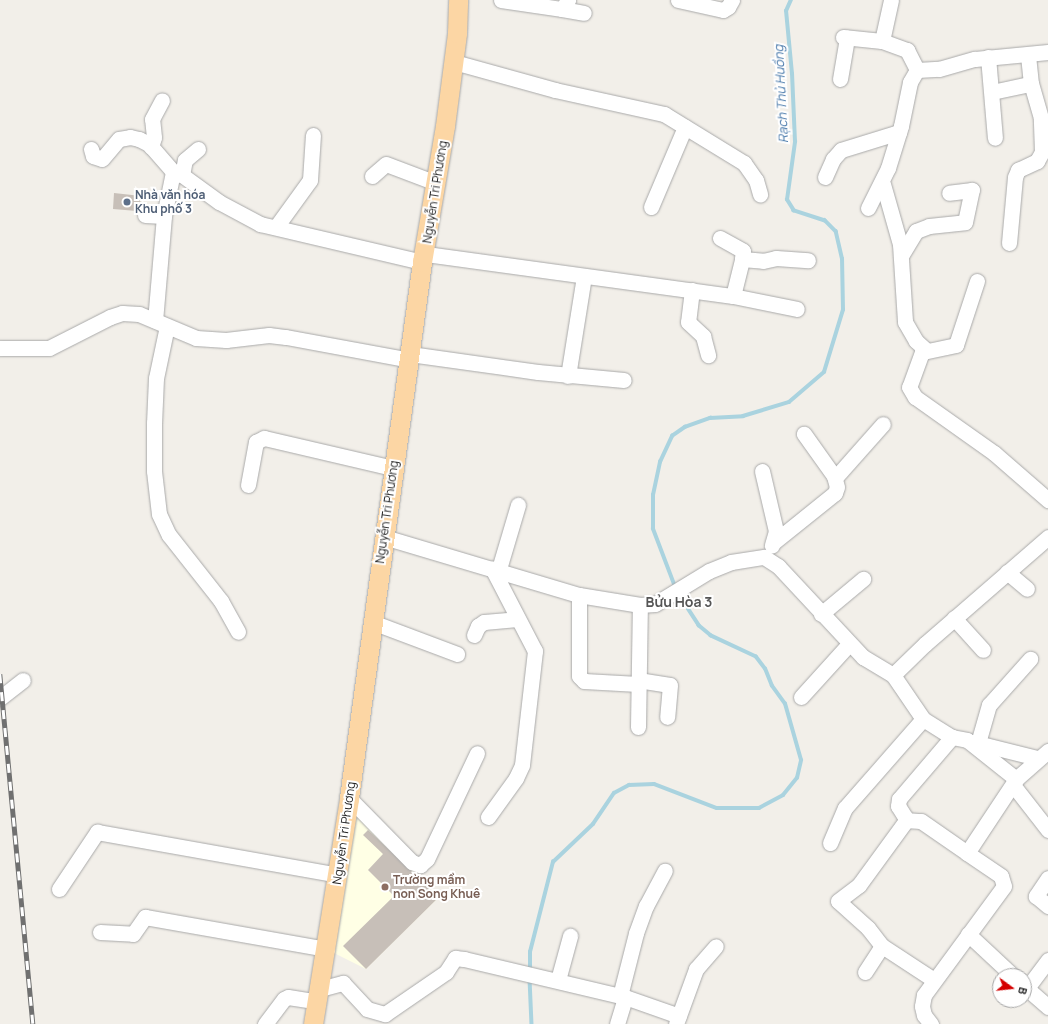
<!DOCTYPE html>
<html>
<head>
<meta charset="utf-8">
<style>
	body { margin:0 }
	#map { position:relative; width:1048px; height:1024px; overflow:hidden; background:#f2efe9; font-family:Manrope,sans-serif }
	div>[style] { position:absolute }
	.education>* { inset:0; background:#ffffe5 }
	.stream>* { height:3.5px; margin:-1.75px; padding:0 1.75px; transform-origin:1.75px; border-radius:1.75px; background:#aad3df }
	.building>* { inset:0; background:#c7bfb8 }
	.roads { filter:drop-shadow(0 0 1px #a9a9a9) drop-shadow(0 0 1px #a9a9a9) }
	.minor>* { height:15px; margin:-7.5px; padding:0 7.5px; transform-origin:7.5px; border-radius:7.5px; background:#fff }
	.major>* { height:19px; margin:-9.5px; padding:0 9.5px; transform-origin:9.5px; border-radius:9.5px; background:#fcd6a4 }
	.rail>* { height:4.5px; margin-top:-2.25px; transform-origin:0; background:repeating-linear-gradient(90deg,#fff 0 9px,#707070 0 18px); box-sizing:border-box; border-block:1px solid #707070 }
	.dots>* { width:11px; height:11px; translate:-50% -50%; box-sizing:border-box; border:2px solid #fff; border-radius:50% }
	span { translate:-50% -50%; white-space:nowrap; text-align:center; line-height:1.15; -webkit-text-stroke:4px #fff; paint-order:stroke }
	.street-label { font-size:12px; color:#222 }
	.service-label { font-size:12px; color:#4e5e75; font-weight:700 }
	.left { translate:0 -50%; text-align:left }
	.education-label { font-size:12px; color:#785e54; font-weight:700 }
	.water-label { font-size:13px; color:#4a7aab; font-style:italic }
	.quarter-label { font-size:14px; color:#555; font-weight:700 }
	.north { position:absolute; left:992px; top:968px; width:40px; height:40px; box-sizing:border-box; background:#fff; border:1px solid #a7a7a7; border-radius:50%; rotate:105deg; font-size:11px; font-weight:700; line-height:16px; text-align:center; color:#222 }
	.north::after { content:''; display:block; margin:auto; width:14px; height:18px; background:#d40000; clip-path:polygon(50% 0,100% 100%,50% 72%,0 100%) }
</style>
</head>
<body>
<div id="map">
	<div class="education">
		<div style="clip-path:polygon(355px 809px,439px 897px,366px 969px,332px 952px)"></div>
	</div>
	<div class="stream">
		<div style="left:675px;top:587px;width:62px;rotate:-110.8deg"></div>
		<div style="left:653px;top:529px;width:34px;rotate:-90deg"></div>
		<div style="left:653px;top:495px;width:34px;rotate:-78deg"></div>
		<div style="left:660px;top:462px;width:29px;rotate:-65deg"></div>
		<div style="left:672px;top:436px;width:16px;rotate:-35deg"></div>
		<div style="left:685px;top:427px;width:27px;rotate:-20deg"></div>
		<div style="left:710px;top:418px;width:33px;rotate:-3deg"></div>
		<div style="left:743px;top:416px;width:48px;rotate:-16.9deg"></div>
		<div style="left:789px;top:402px;width:46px;rotate:-40.6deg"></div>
		<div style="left:824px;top:372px;width:65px;rotate:-73deg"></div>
		<div style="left:843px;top:310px;width:51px;rotate:-91.1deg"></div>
		<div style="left:842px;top:259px;width:28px;rotate:-103deg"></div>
		<div style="left:836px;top:232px;width:16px;rotate:-135deg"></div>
		<div style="left:825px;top:221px;width:33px;rotate:-162deg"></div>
		<div style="left:794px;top:211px;width:13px;rotate:-122deg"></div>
		<div style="left:787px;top:200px;width:59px;rotate:-82.1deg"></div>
		<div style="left:795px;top:142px;width:68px;rotate:-92.5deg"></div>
		<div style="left:792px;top:74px;width:63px;rotate:-95.4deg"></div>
		<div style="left:786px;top:11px;width:12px;rotate:-66deg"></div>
		<div style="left:530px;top:971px;width:19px;rotate:-90deg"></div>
		<div style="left:530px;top:952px;width:93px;rotate:-75.7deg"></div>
		<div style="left:553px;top:862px;width:55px;rotate:-43.5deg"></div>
		<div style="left:593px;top:824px;width:37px;rotate:-56deg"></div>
		<div style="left:614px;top:793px;width:17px;rotate:-28deg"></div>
		<div style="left:629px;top:785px;width:25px;rotate:-2deg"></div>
		<div style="left:654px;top:784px;width:67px;rotate:20.9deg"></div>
		<div style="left:717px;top:808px;width:42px"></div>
		<div style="left:759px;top:808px;width:27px;rotate:-28deg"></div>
		<div style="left:783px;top:795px;width:22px;rotate:-51deg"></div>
		<div style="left:797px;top:778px;width:18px;rotate:-77deg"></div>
		<div style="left:801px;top:760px;width:58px;rotate:-105.9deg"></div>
		<div style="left:785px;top:704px;width:22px;rotate:-126deg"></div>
		<div style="left:772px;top:686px;width:18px;rotate:-112deg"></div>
		<div style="left:765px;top:669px;width:15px;rotate:-127deg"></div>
		<div style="left:756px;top:657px;width:50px;rotate:-155deg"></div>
		<div style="left:711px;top:636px;width:16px;rotate:-140deg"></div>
		<div style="left:699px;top:626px;width:38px;rotate:-123deg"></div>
		<div style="left:530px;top:979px;width:45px;rotate:87.5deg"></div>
	</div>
	<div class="building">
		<div style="clip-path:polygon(114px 193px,141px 196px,140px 208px,137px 211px,113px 209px)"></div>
		<div style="clip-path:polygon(368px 830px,439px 897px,366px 969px,343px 946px,394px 896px,368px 870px,383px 854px,363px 835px)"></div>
	</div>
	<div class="roads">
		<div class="minor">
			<div style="left:501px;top:0;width:62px;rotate:8.4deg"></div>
			<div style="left:562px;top:9px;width:11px;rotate:-56deg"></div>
			<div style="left:678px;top:0;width:46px;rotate:12.5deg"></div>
			<div style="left:723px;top:10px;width:6px;rotate:-31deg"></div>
			<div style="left:728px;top:7px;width:8px;rotate:-60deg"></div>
			<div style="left:891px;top:0;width:42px;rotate:102.4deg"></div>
			<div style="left:882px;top:41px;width:27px;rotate:20deg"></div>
			<div style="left:907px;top:50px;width:22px;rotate:63deg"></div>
			<div style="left:562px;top:9px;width:22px;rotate:10deg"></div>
			<div style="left:843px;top:37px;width:39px;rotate:6deg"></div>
			<div style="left:988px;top:57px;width:81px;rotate:85.1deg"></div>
			<div style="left:454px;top:62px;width:105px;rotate:15.5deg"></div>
			<div style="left:555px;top:90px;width:112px;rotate:12.4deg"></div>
			<div style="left:664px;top:114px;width:94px;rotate:31.5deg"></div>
			<div style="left:744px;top:163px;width:21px;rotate:55deg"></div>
			<div style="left:756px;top:180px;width:15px;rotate:74deg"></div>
			<div style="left:840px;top:79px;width:42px;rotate:-80.3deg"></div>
			<div style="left:992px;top:92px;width:40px;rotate:-12deg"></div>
			<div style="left:151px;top:147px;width:10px;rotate:-73deg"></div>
			<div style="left:154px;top:137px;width:18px;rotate:-96deg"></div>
			<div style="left:152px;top:119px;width:21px;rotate:-62deg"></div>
			<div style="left:91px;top:149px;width:7px;rotate:74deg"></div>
			<div style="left:93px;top:156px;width:9px;rotate:18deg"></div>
			<div style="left:102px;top:159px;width:26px;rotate:-50deg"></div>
			<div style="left:119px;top:139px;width:11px;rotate:-10deg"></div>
			<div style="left:130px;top:137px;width:9px;rotate:13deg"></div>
			<div style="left:139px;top:139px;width:11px;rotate:27deg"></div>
			<div style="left:149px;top:144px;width:37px;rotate:49deg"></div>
			<div style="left:173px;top:172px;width:45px;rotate:101.6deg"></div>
			<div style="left:164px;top:216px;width:105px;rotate:94.9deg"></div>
			<div style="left:173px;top:172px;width:9px;rotate:18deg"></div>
			<div style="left:182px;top:175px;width:46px;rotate:36.1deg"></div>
			<div style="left:219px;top:202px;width:47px;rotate:28.2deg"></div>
			<div style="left:260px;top:224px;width:166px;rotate:13.2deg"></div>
			<div style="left:182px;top:175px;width:15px;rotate:-79deg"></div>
			<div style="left:185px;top:160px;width:17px;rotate:-40deg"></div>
			<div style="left:372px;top:176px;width:18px;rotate:-41deg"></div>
			<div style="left:386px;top:164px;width:53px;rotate:20.8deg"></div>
			<div style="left:825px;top:177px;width:20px;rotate:-66deg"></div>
			<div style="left:833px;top:159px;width:12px;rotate:-48deg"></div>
			<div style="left:841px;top:150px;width:61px;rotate:-17.2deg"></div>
			<div style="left:883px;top:184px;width:62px;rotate:74.2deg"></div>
			<div style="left:900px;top:244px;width:78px;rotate:86.3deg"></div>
			<div style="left:905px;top:322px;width:22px;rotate:60deg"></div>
			<div style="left:916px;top:341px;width:13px;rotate:42deg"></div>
			<div style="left:651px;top:207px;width:87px;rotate:-67deg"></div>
			<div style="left:868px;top:208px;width:45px;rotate:-63.4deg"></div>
			<div style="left:888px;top:168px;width:44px;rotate:-72.8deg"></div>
			<div style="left:901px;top:126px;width:45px;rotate:-78.4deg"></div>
			<div style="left:910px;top:82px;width:14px;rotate:-60deg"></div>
			<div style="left:917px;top:70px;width:22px;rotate:-3deg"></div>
			<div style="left:939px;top:69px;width:37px;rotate:-16deg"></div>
			<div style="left:975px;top:59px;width:73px;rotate:-5.5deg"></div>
			<div style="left:145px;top:215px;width:19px;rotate:3deg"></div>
			<div style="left:276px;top:227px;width:58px;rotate:-54.1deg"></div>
			<div style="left:310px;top:180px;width:45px;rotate:-86.2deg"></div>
			<div style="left:720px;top:238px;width:26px;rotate:29deg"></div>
			<div style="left:743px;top:251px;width:8px;rotate:97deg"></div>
			<div style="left:1009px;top:243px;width:66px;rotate:-84.8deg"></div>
			<div style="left:1015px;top:177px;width:8px;rotate:-67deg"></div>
			<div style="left:1018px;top:170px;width:21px;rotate:-25deg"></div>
			<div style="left:1037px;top:161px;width:10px;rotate:-61deg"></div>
			<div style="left:1042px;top:152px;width:34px;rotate:-92deg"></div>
			<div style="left:1041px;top:118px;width:35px;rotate:-106deg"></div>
			<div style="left:1031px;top:84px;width:29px;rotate:-96deg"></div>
			<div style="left:426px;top:254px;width:310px;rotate:7.8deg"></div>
			<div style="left:733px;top:296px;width:65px;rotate:11.5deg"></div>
			<div style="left:901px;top:256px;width:29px;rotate:-59deg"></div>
			<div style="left:916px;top:231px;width:14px;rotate:-21deg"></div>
			<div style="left:929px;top:226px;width:36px;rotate:-6deg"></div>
			<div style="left:965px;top:222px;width:33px;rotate:-78deg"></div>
			<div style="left:972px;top:190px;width:23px;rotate:173deg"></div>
			<div style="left:977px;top:281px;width:67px;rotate:108.2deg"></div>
			<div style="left:956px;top:345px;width:35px;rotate:168deg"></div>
			<div style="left:922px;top:352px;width:37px;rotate:110deg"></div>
			<div style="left:909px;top:387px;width:12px;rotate:59deg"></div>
			<div style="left:915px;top:397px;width:97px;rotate:35.3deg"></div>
			<div style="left:994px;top:453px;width:72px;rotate:41deg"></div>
			<div style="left:692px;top:290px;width:32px;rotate:97deg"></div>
			<div style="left:688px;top:322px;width:21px;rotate:43deg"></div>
			<div style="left:703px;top:336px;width:20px;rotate:75deg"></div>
			<div style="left:733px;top:296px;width:38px;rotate:-76deg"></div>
			<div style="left:742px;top:259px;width:21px;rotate:5deg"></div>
			<div style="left:763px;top:261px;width:13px;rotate:-13deg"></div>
			<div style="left:776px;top:258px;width:32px;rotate:4deg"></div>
			<div style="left:167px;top:326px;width:53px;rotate:101.9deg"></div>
			<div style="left:156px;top:378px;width:45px;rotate:92.5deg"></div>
			<div style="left:154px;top:423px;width:48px;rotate:90deg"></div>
			<div style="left:154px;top:471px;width:43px;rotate:83.4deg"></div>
			<div style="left:159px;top:514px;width:23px;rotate:65deg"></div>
			<div style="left:169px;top:535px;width:84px;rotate:51.8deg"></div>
			<div style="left:221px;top:601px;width:35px;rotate:61deg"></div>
			<div style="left:0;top:348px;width:49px"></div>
			<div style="left:49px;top:348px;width:68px;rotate:-26.9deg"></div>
			<div style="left:110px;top:317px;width:13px;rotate:-18deg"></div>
			<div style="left:122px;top:313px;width:17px;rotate:3deg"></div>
			<div style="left:139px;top:314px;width:62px;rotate:22.8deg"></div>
			<div style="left:196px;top:338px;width:30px;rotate:4deg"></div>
			<div style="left:226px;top:340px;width:43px;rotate:-6.6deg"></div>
			<div style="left:269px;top:335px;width:17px;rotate:7deg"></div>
			<div style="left:286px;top:337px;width:126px;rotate:10.5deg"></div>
			<div style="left:410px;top:354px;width:129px;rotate:8deg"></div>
			<div style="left:538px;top:372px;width:86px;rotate:5.3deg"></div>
			<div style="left:568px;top:376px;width:101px;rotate:-80.9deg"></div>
			<div style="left:762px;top:471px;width:62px;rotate:76.9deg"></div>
			<div style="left:776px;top:531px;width:15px;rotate:106deg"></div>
			<div style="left:835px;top:478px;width:72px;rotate:-48.4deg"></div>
			<div style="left:248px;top:485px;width:44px;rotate:-79.5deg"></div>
			<div style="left:256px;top:442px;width:9px;rotate:-27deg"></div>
			<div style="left:264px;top:438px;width:132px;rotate:13.1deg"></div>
			<div style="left:384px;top:537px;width:203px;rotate:16.6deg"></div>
			<div style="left:579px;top:595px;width:62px;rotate:9.3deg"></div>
			<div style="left:640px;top:605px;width:15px;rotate:-4deg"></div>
			<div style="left:655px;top:604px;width:63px;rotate:-31.4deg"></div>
			<div style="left:709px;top:571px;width:24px;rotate:-22deg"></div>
			<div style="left:731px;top:562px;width:33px;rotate:-9deg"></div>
			<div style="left:764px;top:557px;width:17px;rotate:33deg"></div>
			<div style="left:778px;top:566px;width:125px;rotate:47deg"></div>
			<div style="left:863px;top:657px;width:35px;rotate:31deg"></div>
			<div style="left:893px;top:675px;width:53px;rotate:55.7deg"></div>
			<div style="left:923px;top:719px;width:34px;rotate:32deg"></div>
			<div style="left:952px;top:737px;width:15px;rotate:11deg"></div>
			<div style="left:967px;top:740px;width:63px;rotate:38.5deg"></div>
			<div style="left:774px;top:542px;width:78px;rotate:-38.8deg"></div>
			<div style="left:835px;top:493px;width:6px;rotate:-72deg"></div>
			<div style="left:837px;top:487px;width:11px;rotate:-105deg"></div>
			<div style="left:834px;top:476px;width:52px;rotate:-125.5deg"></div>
			<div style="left:499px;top:569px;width:67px;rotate:-73.5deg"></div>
			<div style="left:1007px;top:572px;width:26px;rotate:40deg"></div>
			<div style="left:579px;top:595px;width:81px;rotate:90deg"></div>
			<div style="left:579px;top:676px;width:7px;rotate:45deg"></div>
			<div style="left:584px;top:681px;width:54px;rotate:3.2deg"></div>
			<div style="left:821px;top:614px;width:55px;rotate:-39.8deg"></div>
			<div style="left:954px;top:618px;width:43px;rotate:47.8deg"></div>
			<div style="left:372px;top:622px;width:91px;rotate:20.6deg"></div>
			<div style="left:474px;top:635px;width:10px;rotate:-66deg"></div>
			<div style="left:478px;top:626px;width:7px;rotate:-34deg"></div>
			<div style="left:484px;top:622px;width:33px;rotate:-5deg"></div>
			<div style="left:893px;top:675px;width:45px;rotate:-44.1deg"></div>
			<div style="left:925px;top:644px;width:163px;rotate:-41deg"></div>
			<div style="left:638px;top:680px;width:32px;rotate:9deg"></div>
			<div style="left:670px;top:685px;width:32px;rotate:95deg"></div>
			<div style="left:801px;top:697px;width:72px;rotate:-47.8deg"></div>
			<div style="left:0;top:698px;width:29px;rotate:-38deg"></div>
			<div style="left:638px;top:727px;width:122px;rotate:-89.1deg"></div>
			<div style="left:973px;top:742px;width:66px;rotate:14deg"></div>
			<div style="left:978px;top:743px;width:40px;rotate:-74deg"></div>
			<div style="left:989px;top:705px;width:62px;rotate:-48.3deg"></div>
			<div style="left:1013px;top:785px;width:57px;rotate:52.1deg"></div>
			<div style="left:349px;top:798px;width:90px;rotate:45.5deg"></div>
			<div style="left:412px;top:862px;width:9px;rotate:21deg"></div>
			<div style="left:420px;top:865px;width:9px;rotate:-41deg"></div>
			<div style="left:427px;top:859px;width:117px;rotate:-64.7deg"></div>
			<div style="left:488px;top:817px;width:48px;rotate:-54.3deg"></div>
			<div style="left:516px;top:778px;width:14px;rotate:-65deg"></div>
			<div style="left:522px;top:765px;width:115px;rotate:-83.5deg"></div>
			<div style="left:535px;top:651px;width:93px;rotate:-117.4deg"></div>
			<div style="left:905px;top:820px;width:16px;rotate:4deg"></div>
			<div style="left:921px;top:821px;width:56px;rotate:34.8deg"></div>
			<div style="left:830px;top:843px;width:38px;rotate:-67deg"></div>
			<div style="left:845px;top:808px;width:118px;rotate:-48.8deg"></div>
			<div style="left:1048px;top:878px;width:22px;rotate:124deg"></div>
			<div style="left:1036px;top:896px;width:16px;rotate:40deg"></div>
			<div style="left:59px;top:889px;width:69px;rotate:-56.3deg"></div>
			<div style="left:97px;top:832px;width:245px;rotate:10.1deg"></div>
			<div style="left:100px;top:932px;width:33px;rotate:3deg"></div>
			<div style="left:133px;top:934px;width:21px;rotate:-55deg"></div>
			<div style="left:145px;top:917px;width:185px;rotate:10deg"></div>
			<div style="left:968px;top:934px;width:62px;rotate:43deg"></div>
			<div style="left:865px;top:972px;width:31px;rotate:-57deg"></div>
			<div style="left:558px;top:980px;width:46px;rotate:-74.7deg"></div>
			<div style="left:934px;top:980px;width:62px;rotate:-146.8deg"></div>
			<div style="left:882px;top:946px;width:23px;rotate:-128deg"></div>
			<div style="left:868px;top:928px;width:40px;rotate:-138deg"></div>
			<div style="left:838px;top:901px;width:26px;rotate:-37deg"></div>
			<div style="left:859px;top:885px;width:78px;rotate:-53.9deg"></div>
			<div style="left:905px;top:822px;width:5px;rotate:-90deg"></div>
			<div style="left:905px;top:817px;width:13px;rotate:-122deg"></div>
			<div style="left:898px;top:806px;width:7px;rotate:-82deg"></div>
			<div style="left:899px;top:799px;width:82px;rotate:-49.5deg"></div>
			<div style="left:1024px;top:986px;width:32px;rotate:41deg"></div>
			<div style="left:1027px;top:988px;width:35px;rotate:-53deg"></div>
			<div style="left:320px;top:989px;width:24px;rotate:-15deg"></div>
			<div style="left:343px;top:983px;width:35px;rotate:47deg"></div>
			<div style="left:367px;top:1009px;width:19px;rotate:16deg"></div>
			<div style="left:385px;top:1014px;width:74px;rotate:-34.5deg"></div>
			<div style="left:446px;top:972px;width:17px;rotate:-57deg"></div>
			<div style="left:455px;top:958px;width:9px;rotate:6deg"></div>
			<div style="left:464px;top:959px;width:165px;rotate:13.3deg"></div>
			<div style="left:625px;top:997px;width:57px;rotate:19.4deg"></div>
			<div style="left:620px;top:996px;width:65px;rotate:-75.7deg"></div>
			<div style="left:636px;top:933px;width:29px;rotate:-70deg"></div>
			<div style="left:646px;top:906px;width:40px;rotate:-62deg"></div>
			<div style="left:265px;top:1024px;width:31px;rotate:-53deg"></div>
			<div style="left:284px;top:999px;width:4px;rotate:-27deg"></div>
			<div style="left:288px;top:997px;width:30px;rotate:9deg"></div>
			<div style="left:617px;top:1024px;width:28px;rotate:-73deg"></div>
			<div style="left:676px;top:1024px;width:59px;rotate:-70deg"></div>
			<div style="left:696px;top:969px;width:30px;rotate:-49deg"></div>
			<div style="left:931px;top:1024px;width:11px;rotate:-128deg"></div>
			<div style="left:924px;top:1015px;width:9px;rotate:-103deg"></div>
			<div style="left:922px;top:1006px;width:11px;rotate:-80deg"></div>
			<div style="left:924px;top:995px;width:135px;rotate:-53.7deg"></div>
			<div style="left:1004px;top:886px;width:10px;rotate:-107deg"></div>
			<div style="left:1001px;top:876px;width:41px;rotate:-145.9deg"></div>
			<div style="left:967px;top:853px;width:89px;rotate:-56.5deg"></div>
			<div style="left:1016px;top:779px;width:43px;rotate:-41.2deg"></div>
		</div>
		<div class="major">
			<div style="left:313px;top:1024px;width:229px;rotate:-80.9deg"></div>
			<div style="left:349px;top:798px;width:541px;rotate:-82.24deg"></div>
			<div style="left:422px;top:262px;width:138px;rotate:-80.4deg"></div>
			<div style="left:445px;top:126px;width:94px;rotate:-82.6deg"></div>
			<div style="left:457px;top:33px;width:33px;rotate:-88deg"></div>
		</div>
	</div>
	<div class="rail">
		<div style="left:0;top:674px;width:352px;rotate:84.6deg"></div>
	</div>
	<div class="dots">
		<div style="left:127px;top:202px;background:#5c6f8a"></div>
		<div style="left:385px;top:887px;background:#8d6e63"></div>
	</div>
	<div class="street-label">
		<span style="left:435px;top:192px;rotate:-81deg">Nguyễn Tri Phương</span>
		<span style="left:387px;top:512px;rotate:-82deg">Nguyễn Tri Phương</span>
		<span style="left:344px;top:833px;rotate:-82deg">Nguyễn Tri Phương</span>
	</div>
	<div class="service-label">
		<span class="left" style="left:135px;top:202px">Nhà văn hóa<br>Khu phố 3</span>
	</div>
	<div class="education-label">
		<span class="left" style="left:393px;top:887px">Trường mầm<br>non Song Khuê</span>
	</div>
	<div class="water-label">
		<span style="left:781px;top:94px;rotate:-93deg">Rạch Thủ Huồng</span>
	</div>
	<div class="quarter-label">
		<span style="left:679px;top:602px">Bửu Hòa 3</span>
	</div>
	<div class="north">B</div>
</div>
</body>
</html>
